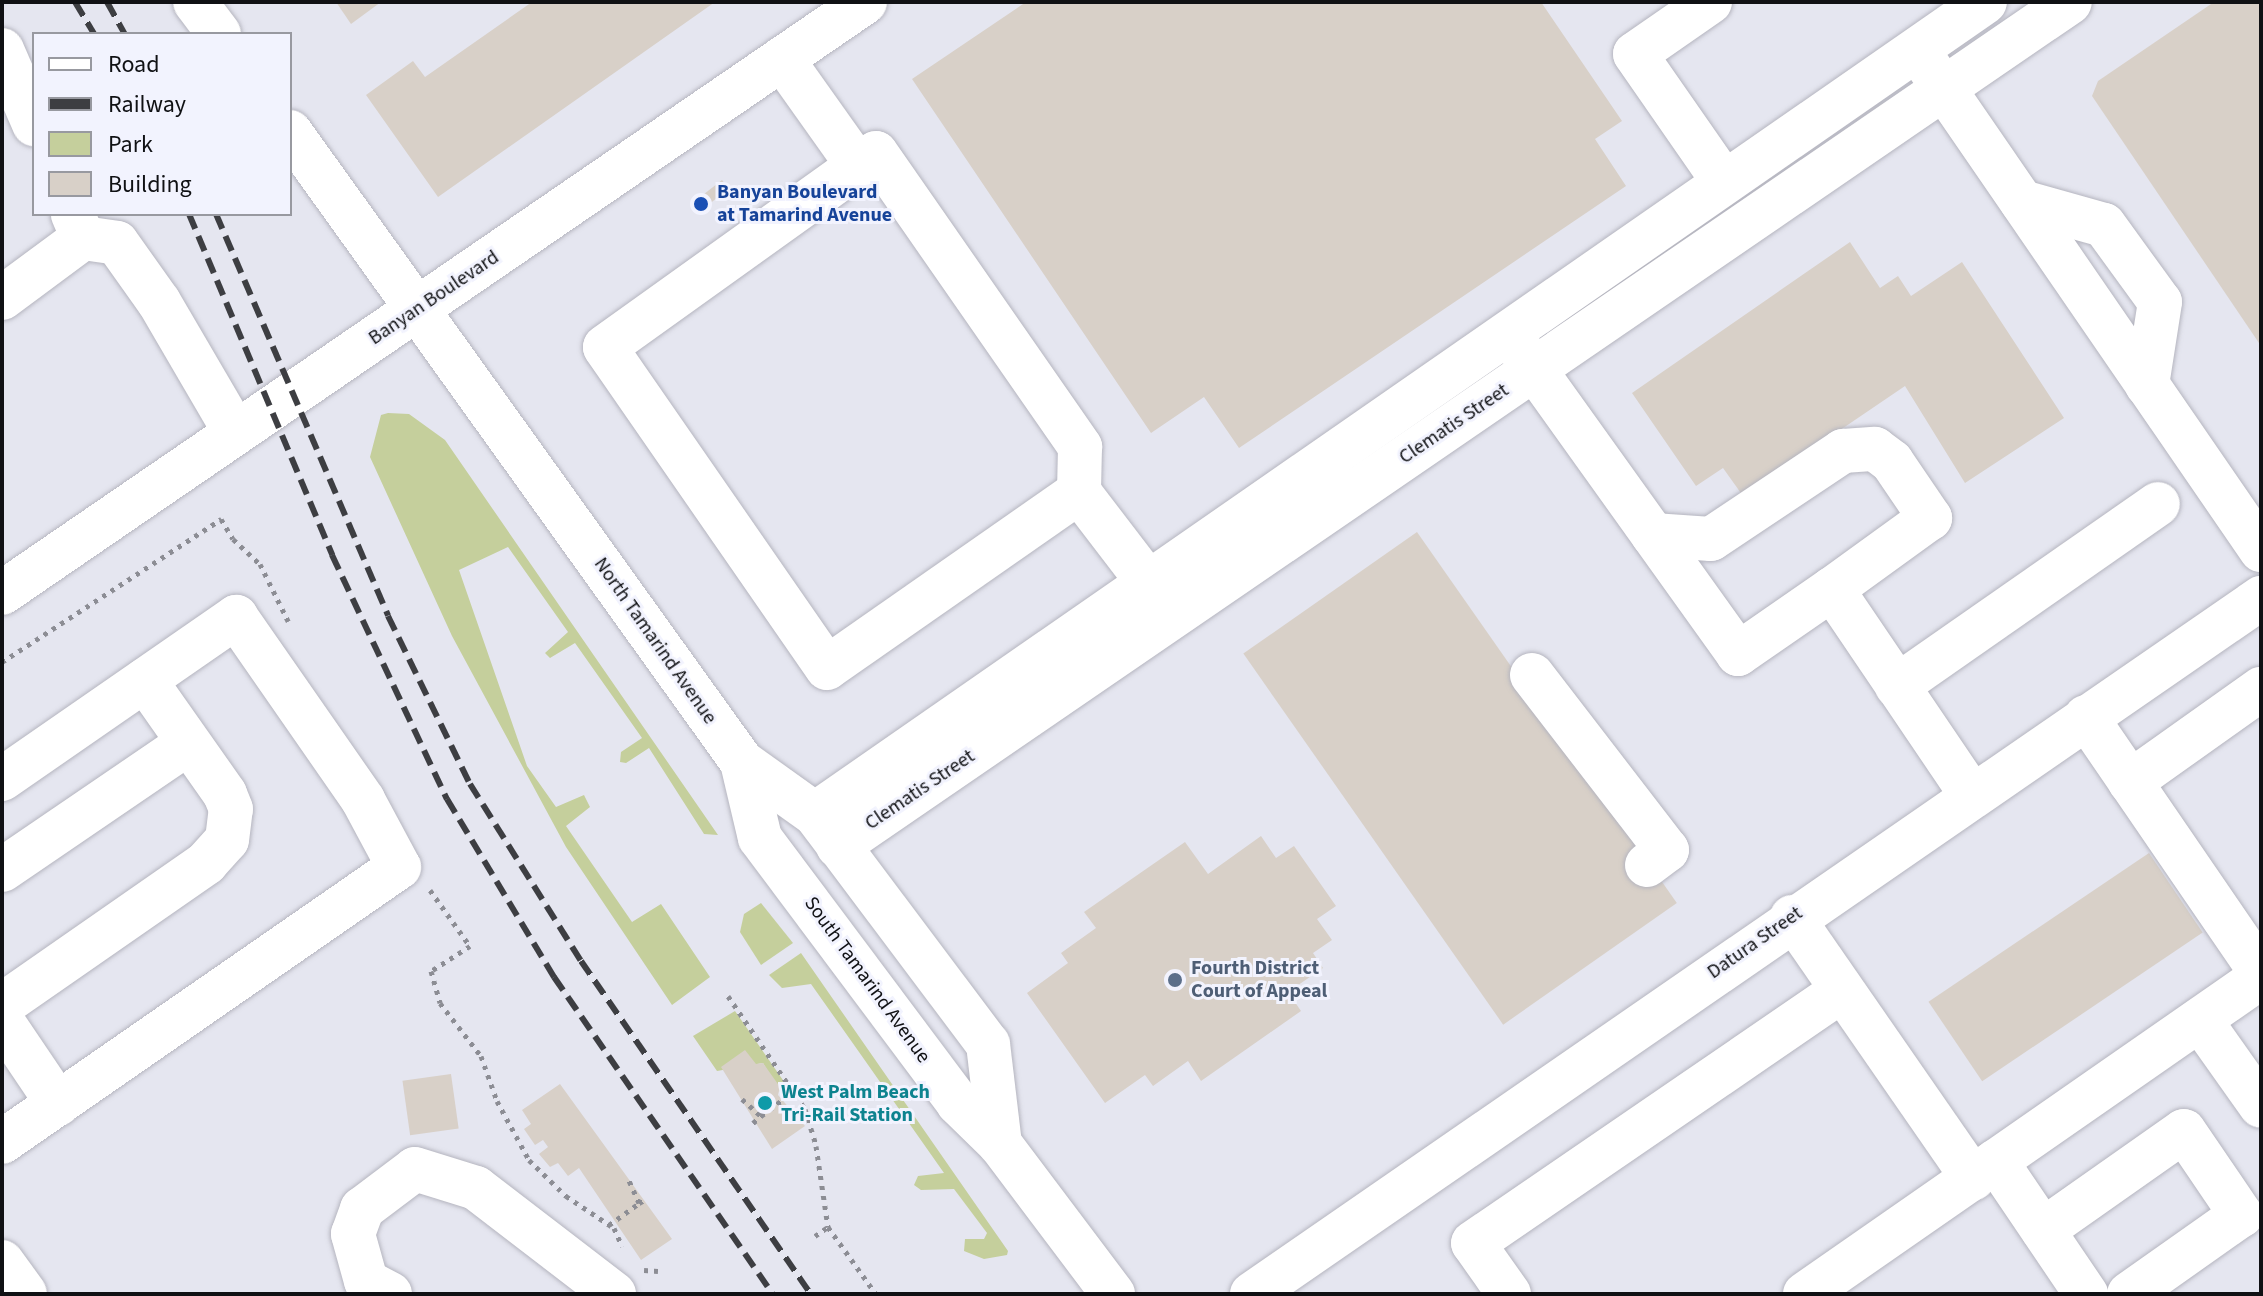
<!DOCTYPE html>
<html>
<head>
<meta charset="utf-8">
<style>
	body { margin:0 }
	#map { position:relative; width:2263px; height:1296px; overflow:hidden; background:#e5e6f0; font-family:"Source Sans 3",sans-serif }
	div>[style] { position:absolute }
	.green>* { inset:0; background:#c5cf9c }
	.building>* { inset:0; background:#d8d0c8; transform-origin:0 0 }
	.path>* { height:5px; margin-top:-2.5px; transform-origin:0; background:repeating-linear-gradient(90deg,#8c8d94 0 4px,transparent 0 10px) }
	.roads { filter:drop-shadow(0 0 2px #b5b5bf) drop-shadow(0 0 2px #b5b5bf) }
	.minor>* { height:44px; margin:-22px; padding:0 22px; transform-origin:22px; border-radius:22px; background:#fff }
	.rail>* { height:6px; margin-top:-3px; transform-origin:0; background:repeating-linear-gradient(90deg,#3d3e42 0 16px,transparent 0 24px) }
	.dots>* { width:22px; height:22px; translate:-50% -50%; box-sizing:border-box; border:4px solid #f2f3fe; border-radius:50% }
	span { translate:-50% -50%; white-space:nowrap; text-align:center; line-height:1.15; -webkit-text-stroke:6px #f2f3fe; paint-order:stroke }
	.transit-label { font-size:20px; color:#164399; font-weight:700 }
	.left { translate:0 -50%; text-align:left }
	.street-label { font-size:20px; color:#101114 }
	.service-label { font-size:20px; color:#4e5e75; font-weight:700 }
	.culture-label { font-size:20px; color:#0d838f; font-weight:700 }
	.frame { position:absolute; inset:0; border:4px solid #101114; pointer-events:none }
	.legend { position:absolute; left:32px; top:32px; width:260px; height:184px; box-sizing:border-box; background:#f2f3fe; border:2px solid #9899a0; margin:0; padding:10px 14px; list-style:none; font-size:24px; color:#101114 }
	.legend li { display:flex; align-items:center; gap:16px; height:40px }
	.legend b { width:40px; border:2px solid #9899a0 }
</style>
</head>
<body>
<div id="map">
	<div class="green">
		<div style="clip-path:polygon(388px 413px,409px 414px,445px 440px,718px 835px,704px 834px,649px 748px,626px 763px,620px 762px,621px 752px,642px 738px,575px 643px,550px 658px,545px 653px,568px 632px,508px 547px,459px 570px,527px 766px,556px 807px,584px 795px,590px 807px,566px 826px,632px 922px,661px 904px,710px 977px,672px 1005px,566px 847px,452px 636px,370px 457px,381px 415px)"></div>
		<div style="clip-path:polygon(761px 903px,793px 943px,761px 965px,740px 932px,744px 914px)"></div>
		<div style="clip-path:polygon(801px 953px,1008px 1251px,1007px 1255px,984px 1259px,964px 1251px,965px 1239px,984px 1239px,987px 1233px,954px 1189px,921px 1190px,914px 1185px,918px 1176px,944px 1173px,859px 1052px,811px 984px,782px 988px,769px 975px)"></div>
		<div style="clip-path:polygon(735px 1011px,785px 1083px,780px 1092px,763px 1063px,717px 1071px,693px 1036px)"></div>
	</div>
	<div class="building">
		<div style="clip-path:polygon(336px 2px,381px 2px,351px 24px)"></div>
		<div style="clip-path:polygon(532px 2px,715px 2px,438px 197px,366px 95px,413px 61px,425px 77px)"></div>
		<div style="clip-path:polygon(1026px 2px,1541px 2px,1622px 121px,1595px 139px,1626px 186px,1239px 448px,1204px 397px,1151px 433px,912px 79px)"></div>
		<div style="clip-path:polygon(2214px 2px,2261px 2px,2261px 346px,2092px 96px,2098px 81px)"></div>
		<div style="left:722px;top:180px;width:11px;height:26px;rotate:52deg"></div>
		<div style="clip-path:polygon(1850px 242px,1880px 288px,1898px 276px,1911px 296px,1962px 262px,2064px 418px,1965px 483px,1905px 386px,1743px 496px,1723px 468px,1696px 486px,1632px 393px)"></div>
		<div style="left:1417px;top:532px;width:453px;height:212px;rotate:55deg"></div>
		<div style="clip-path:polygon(1261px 836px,1276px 858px,1294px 846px,1336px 906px,1317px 919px,1332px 940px,1313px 953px,1323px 968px,1288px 992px,1301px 1011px,1201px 1081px,1188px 1061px,1153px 1086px,1145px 1075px,1105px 1103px,1027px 993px,1068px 963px,1061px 953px,1096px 928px,1084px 912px,1185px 842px,1208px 874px)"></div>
		<div style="left:2149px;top:853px;width:96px;height:266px;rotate:56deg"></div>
		<div style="clip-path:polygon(745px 1050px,756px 1064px,763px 1063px,780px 1087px,778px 1095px,805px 1126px,772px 1149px,721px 1067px)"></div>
		<div style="left:451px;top:1074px;width:55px;height:49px;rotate:82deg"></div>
		<div style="clip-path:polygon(560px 1084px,672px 1239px,641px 1260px,579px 1168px,568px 1176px,558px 1163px,550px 1167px,539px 1154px,548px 1147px,543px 1140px,535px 1145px,524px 1129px,531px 1124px,522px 1110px)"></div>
	</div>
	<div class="path">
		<div style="left:2px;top:662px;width:262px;rotate:-33.1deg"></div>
		<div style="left:221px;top:519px;width:23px;rotate:59deg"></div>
		<div style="left:233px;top:539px;width:37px;rotate:43deg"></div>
		<div style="left:260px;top:564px;width:64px;rotate:63.8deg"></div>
		<div style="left:430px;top:890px;width:69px;rotate:54.5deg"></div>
		<div style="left:470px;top:946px;width:46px;rotate:147.3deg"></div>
		<div style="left:431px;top:971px;width:33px;rotate:74deg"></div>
		<div style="left:440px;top:1003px;width:67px;rotate:52.3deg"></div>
		<div style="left:481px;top:1056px;width:48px;rotate:70.4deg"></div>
		<div style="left:497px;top:1101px;width:67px;rotate:61.5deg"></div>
		<div style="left:529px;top:1160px;width:52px;rotate:44.2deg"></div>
		<div style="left:566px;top:1196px;width:58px;rotate:33.7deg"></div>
		<div style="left:614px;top:1228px;width:20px;rotate:66deg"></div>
		<div style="left:728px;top:996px;width:137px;rotate:55.7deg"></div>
		<div style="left:805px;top:1109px;width:39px;rotate:73deg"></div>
		<div style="left:816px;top:1146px;width:82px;rotate:81.6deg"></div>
		<div style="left:828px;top:1227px;width:82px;rotate:54.4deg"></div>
		<div style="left:742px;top:1099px;width:25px;rotate:42deg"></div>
		<div style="left:761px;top:1116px;width:40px;rotate:-37deg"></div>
		<div style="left:753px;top:1123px;width:11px;rotate:-41deg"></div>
		<div style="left:639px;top:1203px;width:8px;rotate:-30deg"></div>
		<div style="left:609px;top:1225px;width:37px;rotate:-36deg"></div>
		<div style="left:639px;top:1203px;width:27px;rotate:-114deg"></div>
		<div style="left:815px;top:1236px;width:16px;rotate:-35deg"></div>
		<div style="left:644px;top:1270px;width:14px;rotate:4deg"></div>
	</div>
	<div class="roads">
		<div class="minor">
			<div style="left:195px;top:2px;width:40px;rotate:53deg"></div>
			<div style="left:1710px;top:2px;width:91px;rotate:145.3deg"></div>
			<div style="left:1635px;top:54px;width:156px;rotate:55.2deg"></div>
			<div style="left:2px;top:50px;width:81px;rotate:66.6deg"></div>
			<div style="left:782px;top:59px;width:131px;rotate:54.6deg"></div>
			<div style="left:1927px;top:64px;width:590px;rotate:55.5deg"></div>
			<div style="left:290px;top:132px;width:775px;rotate:54.34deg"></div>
			<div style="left:742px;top:762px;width:90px;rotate:35.5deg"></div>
			<div style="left:815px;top:814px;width:288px;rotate:53.1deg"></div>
			<div style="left:988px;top:1044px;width:101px;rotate:83.2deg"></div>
			<div style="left:2022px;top:202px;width:85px;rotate:15.7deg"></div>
			<div style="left:2104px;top:225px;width:95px;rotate:54deg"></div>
			<div style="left:2160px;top:302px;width:84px;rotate:98.9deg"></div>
			<div style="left:83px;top:238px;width:34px;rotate:8deg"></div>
			<div style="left:117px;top:243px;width:72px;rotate:54.6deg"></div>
			<div style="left:159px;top:302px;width:151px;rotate:59.7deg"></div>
			<div style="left:2px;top:298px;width:101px;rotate:-36.5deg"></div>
			<div style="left:83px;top:238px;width:26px;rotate:-113deg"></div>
			<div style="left:1517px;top:345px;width:380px;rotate:54.4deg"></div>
			<div style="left:1738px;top:654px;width:114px;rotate:-34.7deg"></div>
			<div style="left:1832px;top:589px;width:248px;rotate:55.9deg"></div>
			<div style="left:1079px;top:492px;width:307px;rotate:145.1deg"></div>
			<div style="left:827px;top:668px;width:390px;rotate:-124.7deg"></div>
			<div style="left:605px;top:347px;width:333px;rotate:-35.6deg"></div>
			<div style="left:876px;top:153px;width:358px;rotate:55.2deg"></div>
			<div style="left:1080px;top:447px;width:45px;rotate:91.3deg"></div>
			<div style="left:1079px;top:492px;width:112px;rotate:52.6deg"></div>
			<div style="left:1653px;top:535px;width:58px;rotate:3.9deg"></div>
			<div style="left:1711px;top:539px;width:159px;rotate:-33.7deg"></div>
			<div style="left:1843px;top:451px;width:32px;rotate:-4deg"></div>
			<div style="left:1875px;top:449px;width:21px;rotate:37deg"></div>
			<div style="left:1892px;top:462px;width:68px;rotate:55.8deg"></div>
			<div style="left:1930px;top:518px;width:121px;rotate:144.1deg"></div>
			<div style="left:2px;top:593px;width:1046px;rotate:-34.4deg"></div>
			<div style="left:1532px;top:675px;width:221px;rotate:52.4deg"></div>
			<div style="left:1667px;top:850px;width:25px;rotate:143deg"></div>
			<div style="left:1897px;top:686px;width:318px;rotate:-34.9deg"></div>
			<div style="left:2086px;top:717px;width:310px;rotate:55.6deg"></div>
			<div style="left:742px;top:762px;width:78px;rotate:76.7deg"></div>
			<div style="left:760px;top:838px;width:331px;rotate:53.2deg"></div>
			<div style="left:958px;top:1103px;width:59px;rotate:44.3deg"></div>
			<div style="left:1000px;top:1144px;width:188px;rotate:53deg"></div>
			<div style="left:2px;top:779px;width:285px;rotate:-34.7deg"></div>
			<div style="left:236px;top:617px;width:223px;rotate:55.2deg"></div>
			<div style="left:363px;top:800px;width:76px;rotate:61.8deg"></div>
			<div style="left:399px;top:867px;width:483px;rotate:145.3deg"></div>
			<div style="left:2130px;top:782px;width:161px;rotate:-35.4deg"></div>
			<div style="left:815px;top:814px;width:1424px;rotate:-34.76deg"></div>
			<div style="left:838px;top:846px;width:1493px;rotate:-34.41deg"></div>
			<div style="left:2px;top:870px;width:225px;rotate:-34.3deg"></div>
			<div style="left:1792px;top:917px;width:318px;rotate:55.3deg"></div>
			<div style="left:2px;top:1005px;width:249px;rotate:-34.8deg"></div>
			<div style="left:206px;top:863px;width:31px;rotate:-48deg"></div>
			<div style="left:227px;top:840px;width:31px;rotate:-83deg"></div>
			<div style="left:231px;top:809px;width:16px;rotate:-112deg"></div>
			<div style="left:225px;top:794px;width:139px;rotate:-125.1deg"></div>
			<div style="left:2200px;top:1020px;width:105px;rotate:54.7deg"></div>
			<div style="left:2px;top:1021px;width:100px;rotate:56deg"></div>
			<div style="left:1996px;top:1161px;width:161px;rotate:55.9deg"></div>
			<div style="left:2043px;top:1230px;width:172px;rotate:-35.1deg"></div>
			<div style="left:2184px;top:1131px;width:102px;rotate:55.8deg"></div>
			<div style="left:2241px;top:1215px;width:137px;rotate:144.8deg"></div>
			<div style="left:2px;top:1262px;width:39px;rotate:54deg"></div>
			<div style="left:390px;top:1294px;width:27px;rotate:-152deg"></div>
			<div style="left:366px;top:1281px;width:49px;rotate:-105.5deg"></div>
			<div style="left:353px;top:1234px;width:27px;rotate:-70deg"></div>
			<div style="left:362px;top:1209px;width:66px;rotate:-37deg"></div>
			<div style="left:415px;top:1169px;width:64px;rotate:17.3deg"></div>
			<div style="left:476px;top:1188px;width:174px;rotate:37.5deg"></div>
			<div style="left:1252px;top:1294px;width:1226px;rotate:-34.6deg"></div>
			<div style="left:1509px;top:1294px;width:62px;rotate:-125.2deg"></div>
			<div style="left:1473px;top:1243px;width:447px;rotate:-34.4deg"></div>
			<div style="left:1805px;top:1294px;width:555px;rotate:-34.81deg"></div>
		</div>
	</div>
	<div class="rail">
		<div style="left:75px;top:2px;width:37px;rotate:59deg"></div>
		<div style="left:107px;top:2px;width:37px;rotate:61deg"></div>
		<div style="left:189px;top:214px;width:370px;rotate:67.2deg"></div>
		<div style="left:332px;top:555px;width:270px;rotate:64.8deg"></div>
		<div style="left:447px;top:799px;width:208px;rotate:59deg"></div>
		<div style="left:554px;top:977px;width:385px;rotate:55.4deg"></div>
		<div style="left:216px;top:214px;width:437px;rotate:66.8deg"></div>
		<div style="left:388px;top:616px;width:187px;rotate:64deg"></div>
		<div style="left:470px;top:784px;width:209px;rotate:57.9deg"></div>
		<div style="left:581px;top:961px;width:405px;rotate:55.4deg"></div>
	</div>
	<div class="dots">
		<div style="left:701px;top:204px;background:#1a4fb4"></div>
		<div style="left:1175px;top:980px;background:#5c6f8a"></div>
		<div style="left:765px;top:1103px;background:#0f9aa8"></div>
	</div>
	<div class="transit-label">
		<span class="left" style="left:717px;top:204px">Banyan Boulevard<br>at Tamarind Avenue</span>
	</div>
	<div class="street-label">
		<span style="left:434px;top:298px;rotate:-34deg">Banyan Boulevard</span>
		<span style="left:1454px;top:424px;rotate:-34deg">Clematis Street</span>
		<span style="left:655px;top:641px;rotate:55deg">North Tamarind Avenue</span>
		<span style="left:920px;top:790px;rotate:-34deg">Clematis Street</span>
		<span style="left:1755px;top:943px;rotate:-35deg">Datura Street</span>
		<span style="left:867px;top:980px;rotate:54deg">South Tamarind Avenue</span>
	</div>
	<div class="service-label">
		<span class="left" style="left:1191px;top:980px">Fourth District<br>Court of Appeal</span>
	</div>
	<div class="culture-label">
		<span class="left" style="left:781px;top:1104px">West Palm Beach<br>Tri-Rail Station</span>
	</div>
	<div class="frame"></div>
	<ul class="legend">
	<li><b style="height:10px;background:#fff"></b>Road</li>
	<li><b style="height:10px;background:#3d3e42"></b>Railway</li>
	<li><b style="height:22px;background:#c5cf9c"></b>Park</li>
	<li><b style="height:22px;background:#d8d0c8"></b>Building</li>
	</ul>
</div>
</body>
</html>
